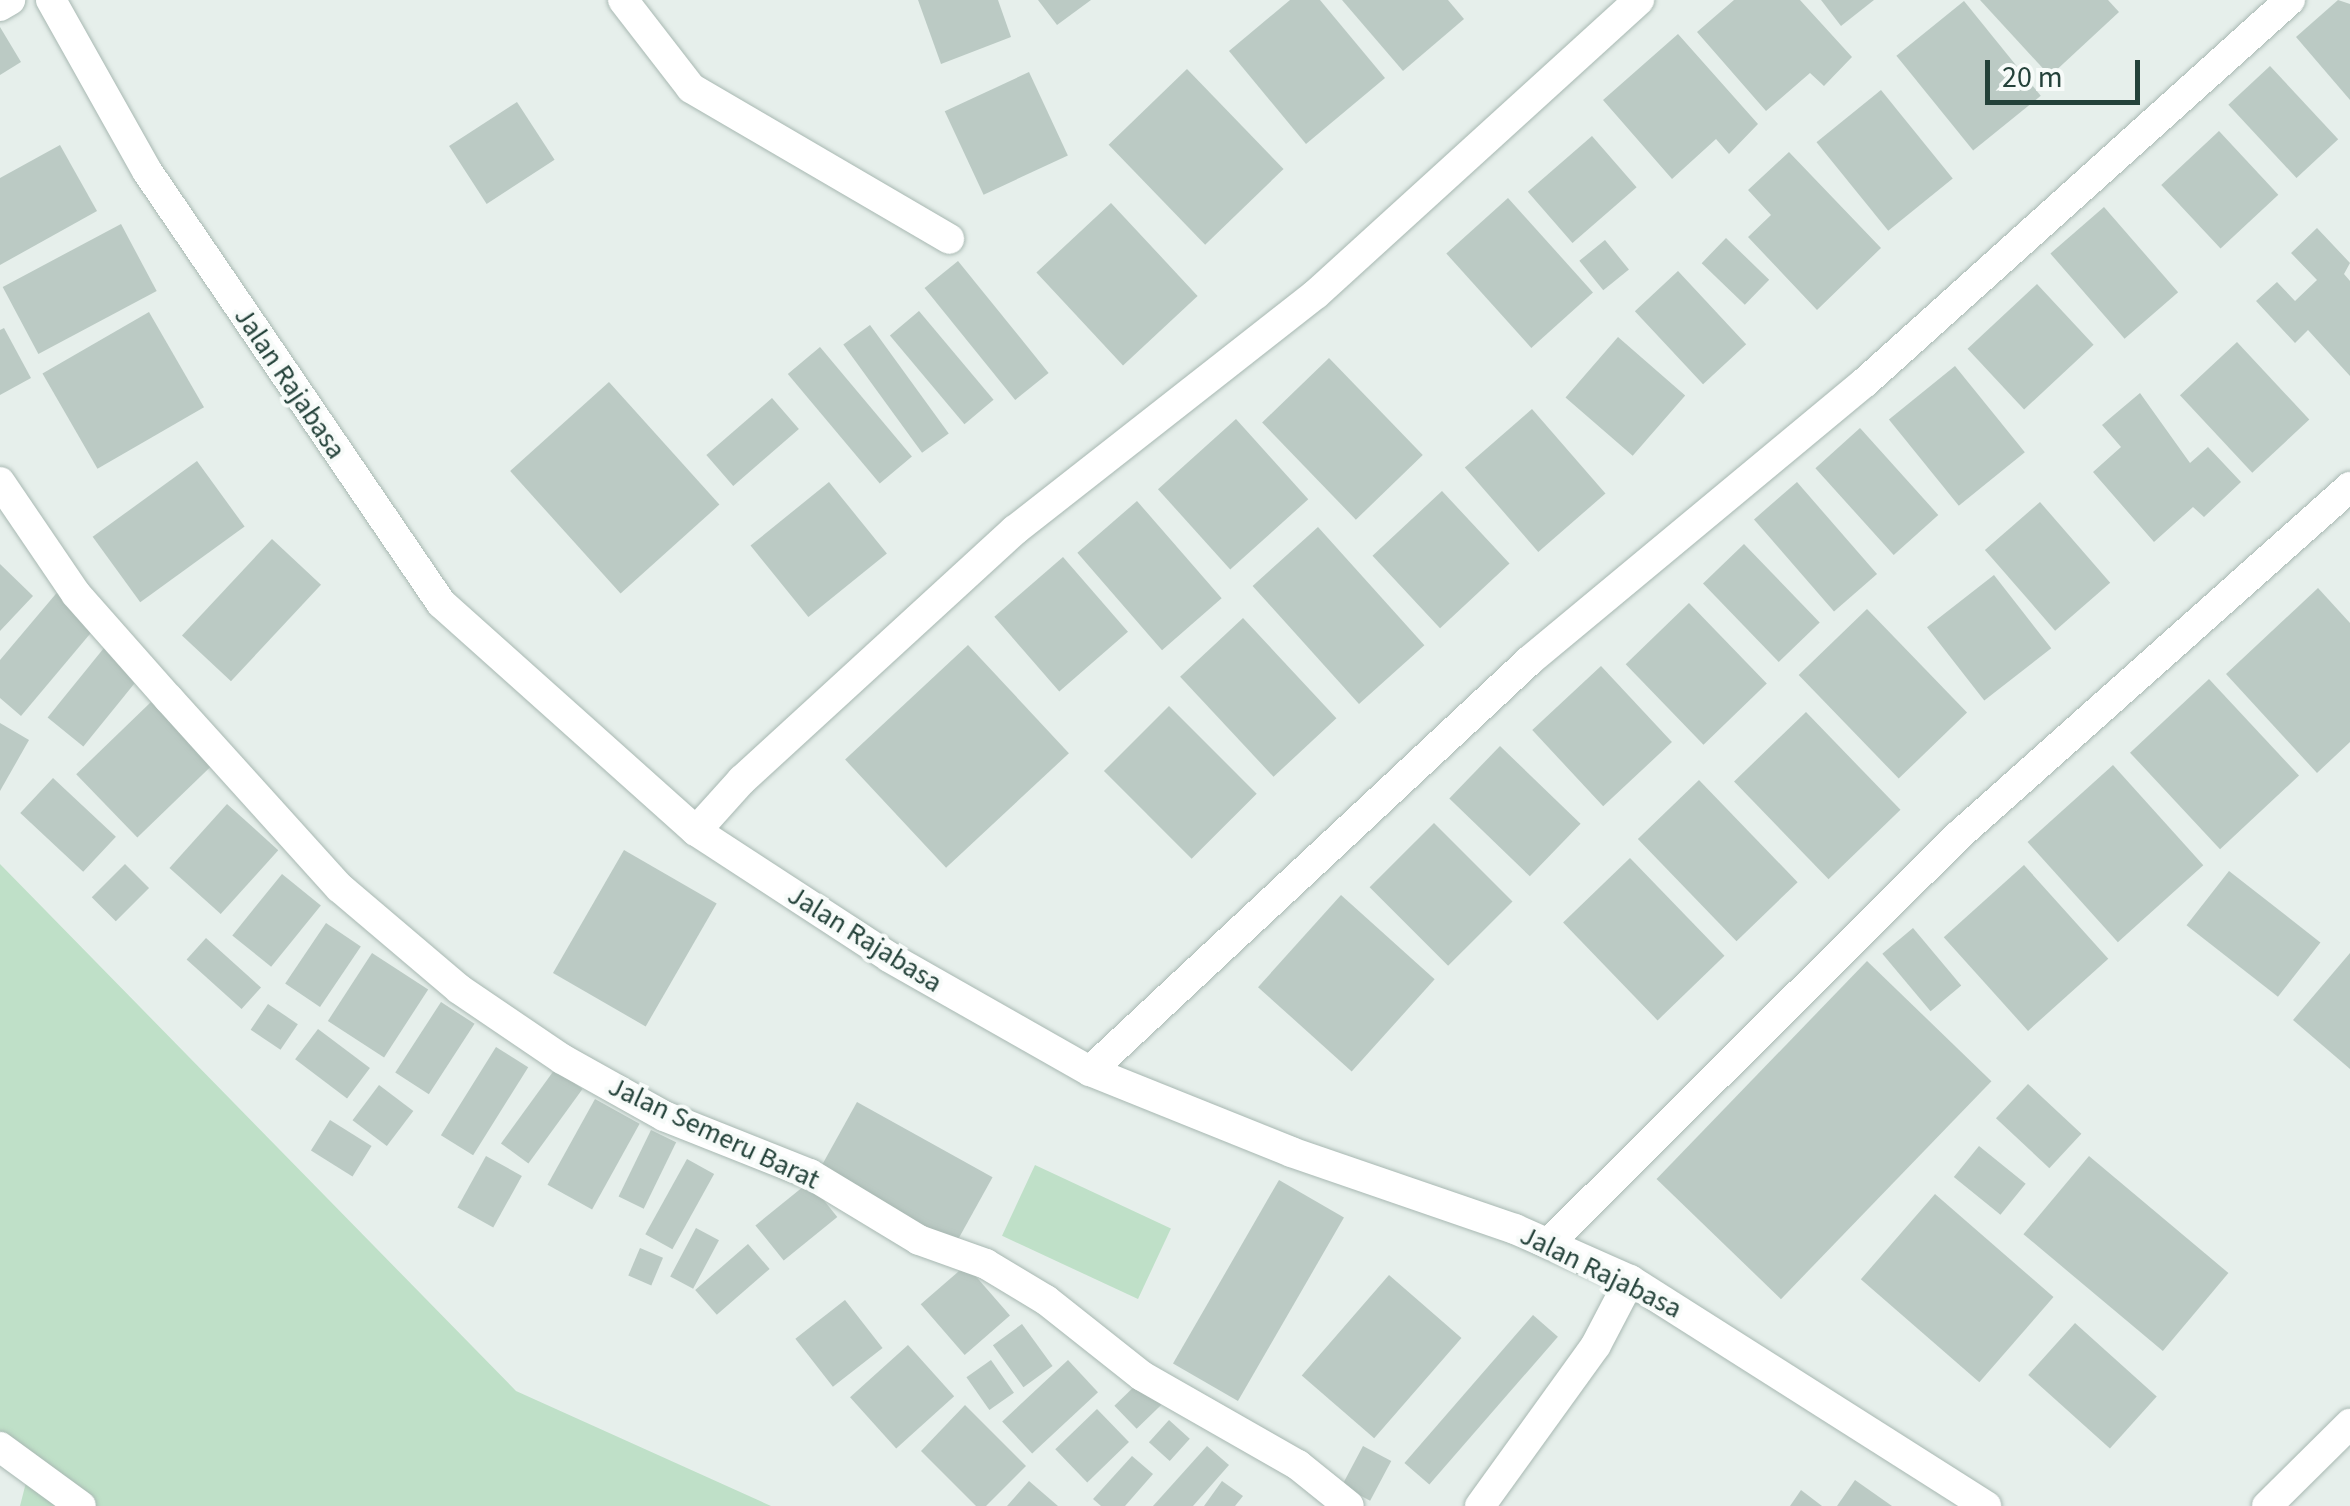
<!DOCTYPE html>
<html>
<head>
<meta charset="utf-8">
<style>
	body { margin:0 }
	#map { position:relative; width:2350px; height:1506px; overflow:hidden; background:#e6efeb; font-family:"Source Sans 3",sans-serif }
	div>[style] { position:absolute }
	.green>* { inset:0; background:#bfe0c8; transform-origin:0 0 }
	.building>* { inset:0; background:#bbcac4; transform-origin:0 0 }
	.roads { filter:drop-shadow(0 0 2px #a8b8b2) drop-shadow(0 0 2px #a8b8b2) }
	.minor>* { height:30px; margin:-15px; padding:0 15px; transform-origin:15px; border-radius:15px; background:#fff }
	.tertiary>* { height:30px; margin:-15px; padding:0 15px; transform-origin:15px; border-radius:15px; background:#fff }
	span { translate:-50% -50%; white-space:nowrap; text-align:center; line-height:1.15; -webkit-text-stroke:8px #f7fbf9; paint-order:stroke }
	.street-label { font-size:28px; color:#24423a }
	.scale { position:absolute; left:1985px; top:60px; width:155px; height:45px; box-sizing:border-box; border:5px solid #24423a; border-top:0; padding-left:12px; font-size:30px; line-height:35px; white-space:nowrap; color:#24423a; -webkit-text-stroke:8px #f7fbf9; paint-order:stroke }
</style>
</head>
<body>
<div id="map">
	<div class="green">
		<div style="clip-path:polygon(0 864px,516px 1391px,771px 1506px,20px 1506px,33px 1455px,0 1437px)"></div>
		<div style="left:1035px;top:1165px;width:150px;height:78px;rotate:25deg"></div>
	</div>
	<div class="building">
		<div style="clip-path:polygon(918px 0,998px 0,1011px 37px,941px 64px)"></div>
		<div style="clip-path:polygon(1038px 0,1091px 0,1057px 25px)"></div>
		<div style="clip-path:polygon(1290px 0,1320px 0,1385px 78px,1306px 144px,1229px 51px)"></div>
		<div style="clip-path:polygon(1342px 0,1448px 0,1464px 19px,1403px 71px)"></div>
		<div style="clip-path:polygon(1734px 0,1800px 0,1852px 57px,1824px 86px,1810px 73px,1766px 111px,1697px 32px)"></div>
		<div style="clip-path:polygon(1821px 0,1874px 0,1841px 26px)"></div>
		<div style="clip-path:polygon(1980px 0,2108px 0,2119px 12px,2050px 76px)"></div>
		<div style="clip-path:polygon(2338px 0,2350px 4px,2350px 100px,2296px 37px)"></div>
		<div style="left:1964px;top:1px;width:122px;height:87px;rotate:51deg"></div>
		<div style="clip-path:polygon(0 27px,21px 62px,0 75px)"></div>
		<div style="clip-path:polygon(1678px 34px,1758px 124px,1729px 154px,1716px 139px,1672px 179px,1603px 100px)"></div>
		<div style="left:2270px;top:66px;width:100px;height:57px;rotate:47deg"></div>
		<div style="left:1187px;top:69px;width:139px;height:109px;rotate:46deg"></div>
		<div style="left:1029px;top:72px;width:92px;height:93px;rotate:65deg"></div>
		<div style="left:1881px;top:90px;width:114px;height:83px;rotate:51deg"></div>
		<div style="left:517px;top:102px;width:69px;height:81px;rotate:57deg"></div>
		<div style="left:2219px;top:131px;width:87px;height:79px;rotate:47deg"></div>
		<div style="left:1592px;top:136px;width:68px;height:85px;rotate:49deg"></div>
		<div style="clip-path:polygon(60px 145px,97px 211px,0 265px,0 178px)"></div>
		<div style="clip-path:polygon(1789px 152px,1881px 248px,1817px 310px,1748px 237px,1771px 215px,1748px 190px)"></div>
		<div style="left:1508px;top:198px;width:127px;height:83px;rotate:48deg"></div>
		<div style="left:1111px;top:203px;width:127px;height:102px;rotate:47deg"></div>
		<div style="left:2104px;top:207px;width:113px;height:71px;rotate:49deg"></div>
		<div style="left:121px;top:224px;width:76px;height:134px;rotate:62deg"></div>
		<div style="clip-path:polygon(2317px 228px,2350px 263px,2344px 274px,2350px 281px,2350px 376px,2308px 330px,2295px 343px,2256px 301px,2277px 282px,2295px 301px,2317px 280px,2291px 253px)"></div>
		<div style="left:1726px;top:238px;width:60px;height:35px;rotate:44deg"></div>
		<div style="left:1605px;top:240px;width:38px;height:33px;rotate:51deg"></div>
		<div style="left:958px;top:261px;width:144px;height:43px;rotate:51deg"></div>
		<div style="left:1678px;top:271px;width:100px;height:59px;rotate:47deg"></div>
		<div style="left:2037px;top:284px;width:83px;height:95px;rotate:47deg"></div>
		<div style="left:919px;top:311px;width:116px;height:38px;rotate:50deg"></div>
		<div style="left:149px;top:312px;width:110px;height:123px;rotate:60deg"></div>
		<div style="left:870px;top:325px;width:134px;height:33px;rotate:54deg"></div>
		<div style="clip-path:polygon(4px 328px,31px 378px,0 395px,0 330px)"></div>
		<div style="left:1618px;top:337px;width:89px;height:80px;rotate:41deg"></div>
		<div style="left:2237px;top:342px;width:106px;height:78px;rotate:47deg"></div>
		<div style="left:820px;top:347px;width:143px;height:42px;rotate:50deg"></div>
		<div style="left:1329px;top:358px;width:135px;height:93px;rotate:46deg"></div>
		<div style="left:1955px;top:366px;width:111px;height:85px;rotate:51deg"></div>
		<div style="left:609px;top:382px;width:165px;height:133px;rotate:48deg"></div>
		<div style="clip-path:polygon(2140px 393px,2190px 463px,2208px 447px,2241px 482px,2204px 517px,2193px 507px,2154px 542px,2093px 472px,2121px 447px,2102px 425px)"></div>
		<div style="left:772px;top:398px;width:41px;height:87px;rotate:49deg"></div>
		<div style="left:1532px;top:409px;width:112px;height:89px;rotate:49deg"></div>
		<div style="left:1236px;top:419px;width:108px;height:105px;rotate:48deg"></div>
		<div style="left:1860px;top:428px;width:117px;height:60px;rotate:48deg"></div>
		<div style="left:197px;top:461px;width:81px;height:129px;rotate:54deg"></div>
		<div style="left:829px;top:482px;width:92px;height:101px;rotate:51deg"></div>
		<div style="left:1797px;top:482px;width:122px;height:57px;rotate:49deg"></div>
		<div style="left:1442px;top:491px;width:99px;height:95px;rotate:47deg"></div>
		<div style="left:1137px;top:501px;width:129px;height:79px;rotate:49deg"></div>
		<div style="left:2040px;top:502px;width:107px;height:73px;rotate:49deg"></div>
		<div style="left:1318px;top:527px;width:159px;height:88px;rotate:48deg"></div>
		<div style="left:272px;top:539px;width:67px;height:132px;rotate:43deg"></div>
		<div style="left:1744px;top:544px;width:109px;height:57px;rotate:46deg"></div>
		<div style="left:1063px;top:557px;width:99px;height:91px;rotate:49deg"></div>
		<div style="clip-path:polygon(0 564px,33px 596px,0 631px)"></div>
		<div style="left:1994px;top:575px;width:93px;height:85px;rotate:52deg"></div>
		<div style="clip-path:polygon(2318px 588px,2350px 623px,2350px 742px,2317px 773px,2226px 674px)"></div>
		<div style="clip-path:polygon(60px 589px,100px 622px,21px 716px,0 698px,0 660px)"></div>
		<div style="left:1689px;top:603px;width:112px;height:88px;rotate:46deg"></div>
		<div style="left:1867px;top:609px;width:144px;height:95px;rotate:46deg"></div>
		<div style="left:1243px;top:618px;width:137px;height:86px;rotate:47deg"></div>
		<div style="left:108px;top:643px;width:46px;height:96px;rotate:39deg"></div>
		<div style="left:968px;top:645px;width:148px;height:168px;rotate:47deg"></div>
		<div style="left:1601px;top:666px;width:104px;height:94px;rotate:47deg"></div>
		<div style="left:2209px;top:679px;width:132px;height:108px;rotate:47deg"></div>
		<div style="left:151px;top:702px;width:88px;height:104px;rotate:46deg"></div>
		<div style="left:1169px;top:706px;width:124px;height:92px;rotate:45deg"></div>
		<div style="left:1806px;top:712px;width:136px;height:100px;rotate:46deg"></div>
		<div style="clip-path:polygon(0 723px,29px 740px,0 791px)"></div>
		<div style="left:1500px;top:746px;width:112px;height:73px;rotate:44deg"></div>
		<div style="left:2113px;top:765px;width:135px;height:115px;rotate:48deg"></div>
		<div style="left:53px;top:778px;width:86px;height:48px;rotate:43deg"></div>
		<div style="left:1699px;top:780px;width:142px;height:85px;rotate:46deg"></div>
		<div style="left:227px;top:804px;width:69px;height:86px;rotate:42deg"></div>
		<div style="left:1434px;top:823px;width:111px;height:91px;rotate:45deg"></div>
		<div style="left:624px;top:850px;width:107px;height:142px;rotate:30deg"></div>
		<div style="left:1630px;top:858px;width:136px;height:93px;rotate:46deg"></div>
		<div style="left:125px;top:864px;width:34px;height:47px;rotate:45deg"></div>
		<div style="left:2024px;top:865px;width:126px;height:108px;rotate:48deg"></div>
		<div style="left:2229px;top:871px;width:116px;height:69px;rotate:38deg"></div>
		<div style="left:282px;top:874px;width:50px;height:79px;rotate:39deg"></div>
		<div style="left:1341px;top:895px;width:126px;height:124px;rotate:42deg"></div>
		<div style="left:326px;top:923px;width:42px;height:73px;rotate:34deg"></div>
		<div style="left:1913px;top:928px;width:75px;height:40px;rotate:50deg"></div>
		<div style="left:206px;top:938px;width:74px;height:29px;rotate:42deg"></div>
		<div style="left:372px;top:953px;width:67px;height:81px;rotate:33deg"></div>
		<div style="clip-path:polygon(2350px 953px,2350px 1069px,2293px 1020px)"></div>
		<div style="left:1867px;top:961px;width:173px;height:303px;rotate:44deg"></div>
		<div style="left:441px;top:1002px;width:40px;height:84px;rotate:33deg"></div>
		<div style="left:268px;top:1004px;width:36px;height:31px;rotate:34deg"></div>
		<div style="left:318px;top:1029px;width:65px;height:38px;rotate:37deg"></div>
		<div style="left:496px;top:1047px;width:38px;height:104px;rotate:32deg"></div>
		<div style="left:555px;top:1069px;width:34px;height:92px;rotate:36deg"></div>
		<div style="left:2028px;top:1084px;width:73px;height:47px;rotate:43deg"></div>
		<div style="left:379px;top:1085px;width:43px;height:44px;rotate:37deg"></div>
		<div style="left:595px;top:1099px;width:51px;height:98px;rotate:29deg"></div>
		<div style="left:857px;top:1102px;width:155px;height:77px;rotate:29deg"></div>
		<div style="left:330px;top:1120px;width:49px;height:36px;rotate:32deg"></div>
		<div style="left:651px;top:1130px;width:28px;height:74px;rotate:26deg"></div>
		<div style="left:1979px;top:1146px;width:60px;height:40px;rotate:39deg"></div>
		<div style="left:486px;top:1156px;width:41px;height:59px;rotate:29deg"></div>
		<div style="left:2089px;top:1156px;width:182px;height:102px;rotate:40deg"></div>
		<div style="left:687px;top:1159px;width:31px;height:86px;rotate:29deg"></div>
		<div style="left:1279px;top:1180px;width:75px;height:212px;rotate:30deg"></div>
		<div style="left:809px;top:1182px;width:45px;height:69px;rotate:51deg"></div>
		<div style="left:1935px;top:1194px;width:157px;height:113px;rotate:41deg"></div>
		<div style="left:696px;top:1228px;width:26px;height:55px;rotate:28deg"></div>
		<div style="left:748px;top:1244px;width:33px;height:70px;rotate:49deg"></div>
		<div style="left:640px;top:1248px;width:25px;height:30px;rotate:23deg"></div>
		<div style="left:966px;top:1265px;width:67px;height:60px;rotate:49deg"></div>
		<div style="left:1389px;top:1275px;width:96px;height:133px;rotate:41deg"></div>
		<div style="left:845px;top:1300px;width:61px;height:63px;rotate:52deg"></div>
		<div style="left:1533px;top:1315px;width:33px;height:196px;rotate:41deg"></div>
		<div style="left:2075px;top:1323px;width:110px;height:70px;rotate:42deg"></div>
		<div style="left:1022px;top:1324px;width:52px;height:36px;rotate:54deg"></div>
		<div style="left:908px;top:1345px;width:69px;height:78px;rotate:48deg"></div>
		<div style="left:991px;top:1360px;width:40px;height:30px;rotate:55deg"></div>
		<div style="left:1068px;top:1360px;width:44px;height:90px;rotate:47deg"></div>
		<div style="left:1141px;top:1380px;width:32px;height:37px;rotate:46deg"></div>
		<div style="clip-path:polygon(965px 1405px,1026px 1466px,986px 1506px,976px 1506px,921px 1451px)"></div>
		<div style="left:1097px;top:1409px;width:46px;height:58px;rotate:46deg"></div>
		<div style="left:1169px;top:1420px;width:28px;height:30px;rotate:42deg"></div>
		<div style="clip-path:polygon(1207px 1446px,1229px 1465px,1193px 1506px,1153px 1506px)"></div>
		<div style="left:1363px;top:1446px;width:32px;height:45px;rotate:28deg"></div>
		<div style="clip-path:polygon(1132px 1456px,1153px 1474px,1125px 1506px,1101px 1506px,1093px 1499px)"></div>
		<div style="clip-path:polygon(1855px 1480px,1892px 1506px,1837px 1506px)"></div>
		<div style="clip-path:polygon(1029px 1481px,1058px 1506px,1007px 1506px)"></div>
		<div style="clip-path:polygon(1222px 1481px,1243px 1496px,1235px 1506px,1204px 1506px)"></div>
		<div style="clip-path:polygon(1801px 1490px,1822px 1506px,1790px 1506px)"></div>
	</div>
	<div class="roads">
		<div class="minor">
			<div style="left:623px;top:0;width:111px;rotate:52.3deg"></div>
			<div style="left:691px;top:88px;width:299px;rotate:30.3deg"></div>
			<div style="left:0;top:6px;width:12px;rotate:-31deg"></div>
			<div style="left:0;top:482px;width:135px;rotate:55.8deg"></div>
			<div style="left:76px;top:594px;width:140px;rotate:48.5deg"></div>
			<div style="left:169px;top:699px;width:255px;rotate:47.9deg"></div>
			<div style="left:340px;top:888px;width:156px;rotate:40.3deg"></div>
			<div style="left:459px;top:989px;width:125px;rotate:34.2deg"></div>
			<div style="left:562px;top:1059px;width:117px;rotate:29.2deg"></div>
			<div style="left:664px;top:1116px;width:157px;rotate:21.7deg"></div>
			<div style="left:810px;top:1174px;width:127px;rotate:31.2deg"></div>
			<div style="left:919px;top:1240px;width:71px;rotate:19.7deg"></div>
			<div style="left:986px;top:1264px;width:70px;rotate:31deg"></div>
			<div style="left:1046px;top:1300px;width:122px;rotate:38.4deg"></div>
			<div style="left:1142px;top:1376px;width:180px;rotate:29.7deg"></div>
			<div style="left:1298px;top:1465px;width:65px;rotate:38.8deg"></div>
			<div style="left:696px;top:831px;width:69px;rotate:-48deg"></div>
			<div style="left:742px;top:780px;width:370px;rotate:-42.5deg"></div>
			<div style="left:1015px;top:530px;width:382px;rotate:-38.1deg"></div>
			<div style="left:1316px;top:294px;width:437px;rotate:-42.3deg"></div>
			<div style="left:1090px;top:1071px;width:601px;rotate:-43.04deg"></div>
			<div style="left:1529px;top:661px;width:435px;rotate:-39.7deg"></div>
			<div style="left:1864px;top:383px;width:573px;rotate:-41.96deg"></div>
			<div style="left:1549px;top:1243px;width:577px;rotate:-44.86deg"></div>
			<div style="left:1958px;top:836px;width:525px;rotate:-41.68deg"></div>
			<div style="left:0;top:1447px;width:100px;rotate:36.1deg"></div>
			<div style="left:1480px;top:1506px;width:198px;rotate:-54.2deg"></div>
			<div style="left:1596px;top:1345px;width:73px;rotate:-62.4deg"></div>
		</div>
		<div class="tertiary">
			<div style="left:51px;top:0;width:196px;rotate:60.7deg"></div>
			<div style="left:147px;top:171px;width:523px;rotate:55.76deg"></div>
			<div style="left:441px;top:603px;width:342px;rotate:41.8deg"></div>
			<div style="left:696px;top:831px;width:230px;rotate:33.1deg"></div>
			<div style="left:889px;top:957px;width:231px;rotate:29.6deg"></div>
			<div style="left:1090px;top:1071px;width:217px;rotate:21.9deg"></div>
			<div style="left:1291px;top:1152px;width:237px;rotate:19deg"></div>
			<div style="left:1515px;top:1229px;width:126px;rotate:23.9deg"></div>
			<div style="left:1630px;top:1280px;width:422px;rotate:32.4deg"></div>
			<div style="left:2267px;top:1506px;width:117px;rotate:-44.7deg"></div>
		</div>
	</div>
	<div class="street-label">
		<span style="left:290px;top:383px;rotate:56deg">Jalan Rajabasa</span>
		<span style="left:865px;top:939px;rotate:32deg">Jalan Rajabasa</span>
		<span style="left:714px;top:1133px;rotate:25deg">Jalan Semeru Barat</span>
		<span style="left:1601px;top:1272px;rotate:26deg">Jalan Rajabasa</span>
	</div>
	<div class="scale">20 m</div>
</div>
</body>
</html>
